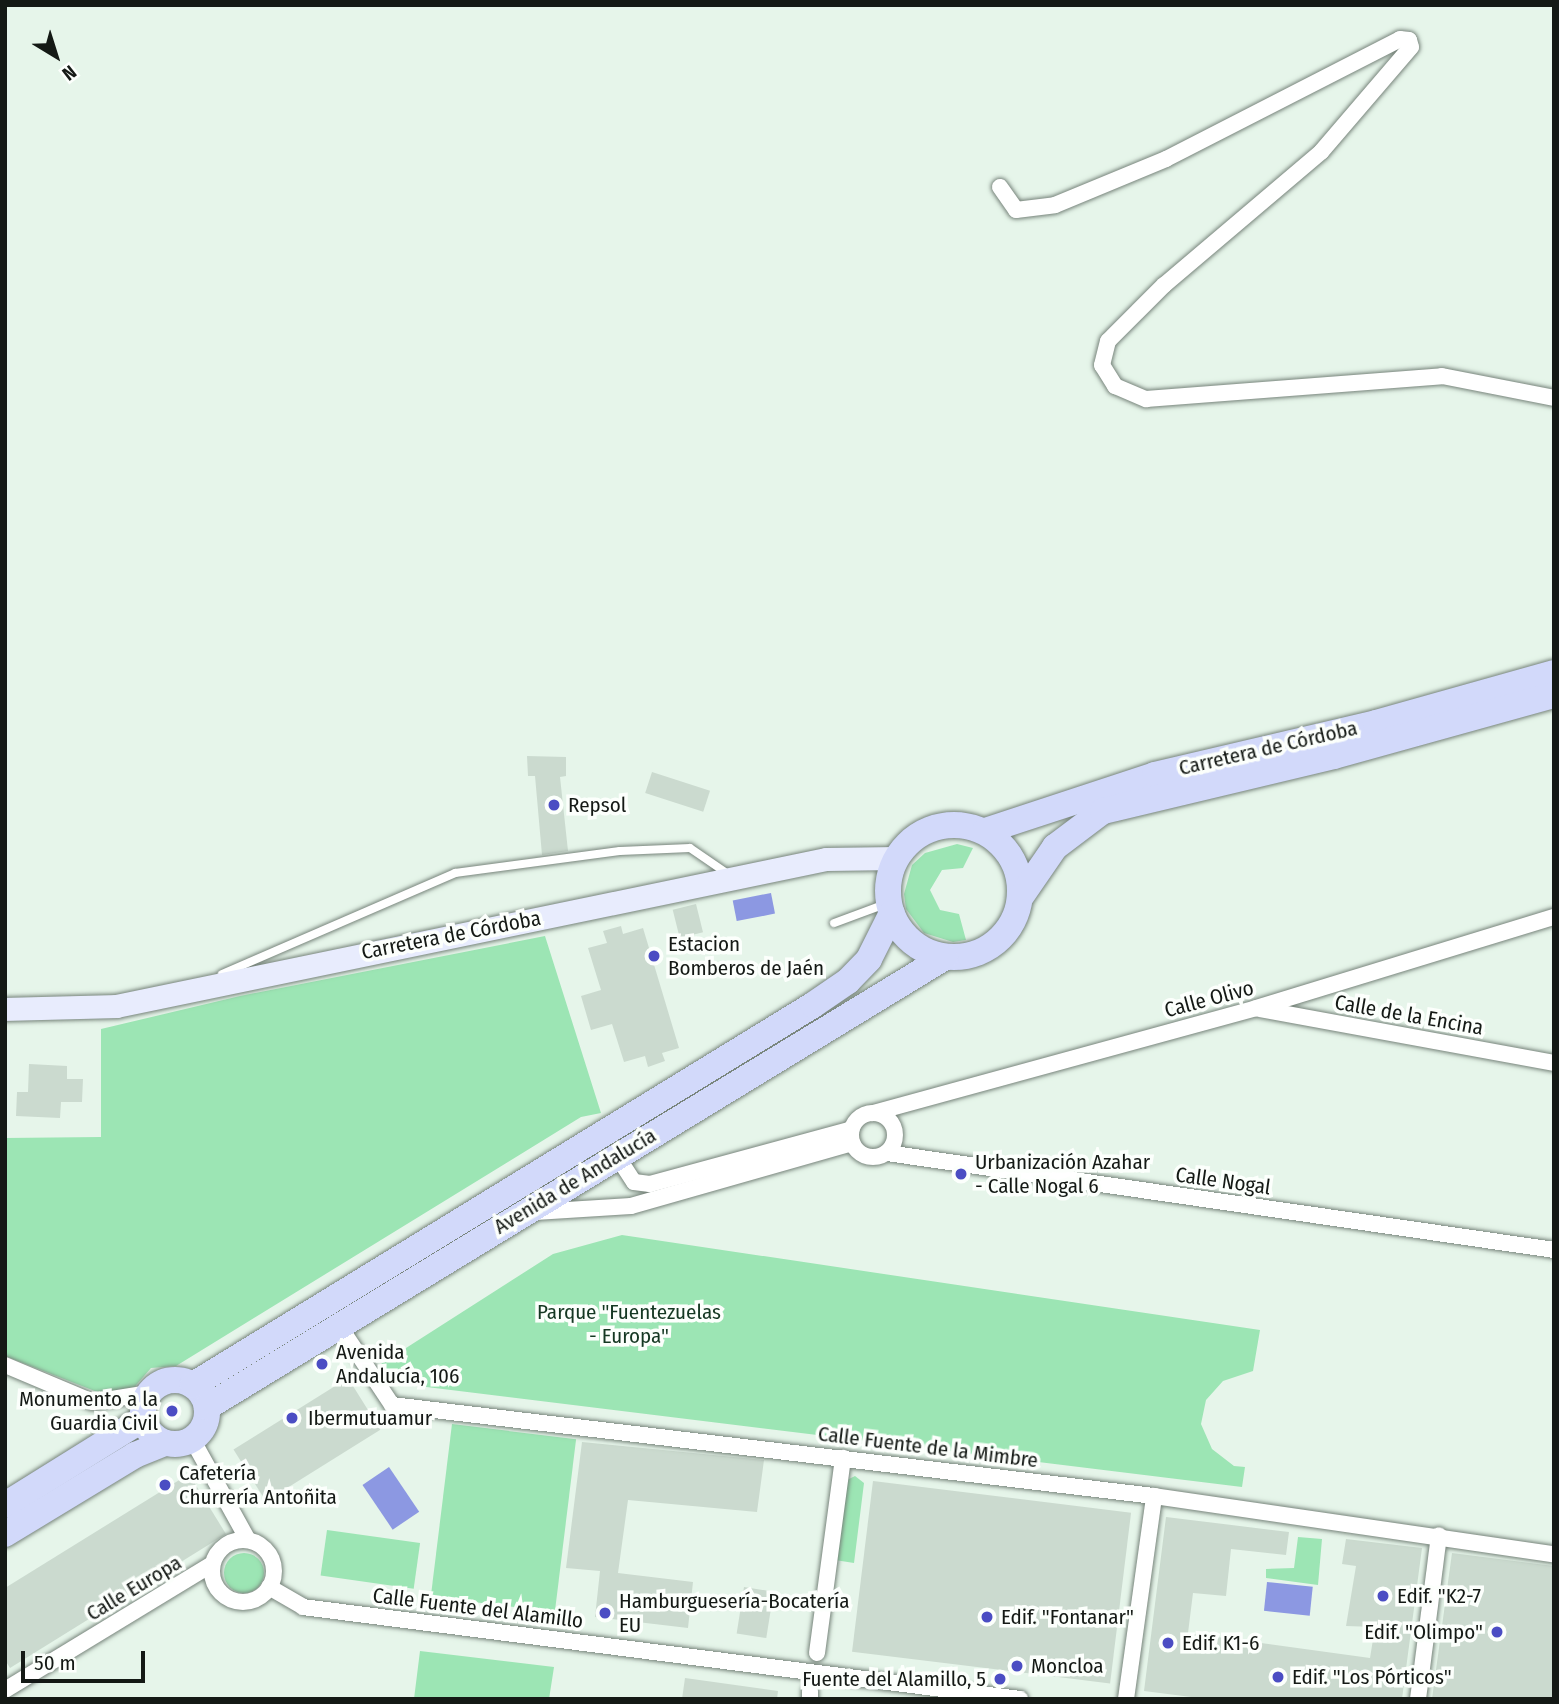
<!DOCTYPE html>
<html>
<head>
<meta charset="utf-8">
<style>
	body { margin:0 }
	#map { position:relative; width:1559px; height:1704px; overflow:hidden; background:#e6f5ea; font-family:"Fira Sans Condensed",sans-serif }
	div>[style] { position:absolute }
	.green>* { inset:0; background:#9ce5b4; transform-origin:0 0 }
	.round { border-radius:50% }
	.water>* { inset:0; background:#8c98e2; transform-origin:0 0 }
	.building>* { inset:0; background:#cbdacf; transform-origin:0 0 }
	.roads { filter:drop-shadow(0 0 2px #77847b) drop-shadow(0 0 2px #77847b) }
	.lane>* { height:8px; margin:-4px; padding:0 4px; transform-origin:4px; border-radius:4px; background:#fff }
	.street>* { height:16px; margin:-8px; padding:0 8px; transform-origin:8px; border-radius:8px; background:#fff }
	.street>.ring { margin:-8px; padding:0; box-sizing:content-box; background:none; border:16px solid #fff; border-radius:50% }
	.secondary>* { height:23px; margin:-11.5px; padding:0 11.5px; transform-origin:11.5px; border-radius:11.5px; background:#e8ecfd }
	.primary>* { height:26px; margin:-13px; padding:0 13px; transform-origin:13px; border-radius:13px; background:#d2d9fa }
	.primary>.ring { margin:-13px; padding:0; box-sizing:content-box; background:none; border:26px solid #d2d9fa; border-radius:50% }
	.dots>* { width:19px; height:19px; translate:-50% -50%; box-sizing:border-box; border:4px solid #fcfffc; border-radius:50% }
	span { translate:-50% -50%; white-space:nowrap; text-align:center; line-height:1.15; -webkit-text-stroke:7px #fcfffc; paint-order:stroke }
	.street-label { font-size:21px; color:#141915 }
	.poi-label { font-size:21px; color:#141915 }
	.left { translate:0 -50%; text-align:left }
	.right { translate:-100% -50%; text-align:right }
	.park-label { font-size:21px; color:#153823 }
	.frame { position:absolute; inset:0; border:7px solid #141915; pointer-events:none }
	.north { position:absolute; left:21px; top:21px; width:70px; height:70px; -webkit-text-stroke:5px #fcfffc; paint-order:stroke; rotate:142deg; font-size:19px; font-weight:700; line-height:28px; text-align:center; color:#141915 }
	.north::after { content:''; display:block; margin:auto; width:24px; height:32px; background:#141915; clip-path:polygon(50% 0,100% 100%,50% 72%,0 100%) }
	.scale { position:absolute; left:21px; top:1651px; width:124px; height:32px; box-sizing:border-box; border:4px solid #141915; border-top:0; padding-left:9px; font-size:21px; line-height:24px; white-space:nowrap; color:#141915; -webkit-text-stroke:5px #fcfffc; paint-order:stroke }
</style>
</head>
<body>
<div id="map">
	<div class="green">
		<div style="clip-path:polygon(957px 844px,973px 848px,963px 868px,942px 870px,930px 890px,940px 910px,959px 914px,966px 940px,953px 942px,924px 933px,906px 909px,904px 894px,912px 865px,925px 853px)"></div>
		<div style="clip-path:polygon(545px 936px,601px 1113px,581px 1117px,176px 1366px,151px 1368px,131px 1391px,105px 1395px,5px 1356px,5px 1138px,101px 1137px,101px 1029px,240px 996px)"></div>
		<div style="clip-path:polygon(622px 1235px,1260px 1330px,1253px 1371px,1223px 1381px,1206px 1400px,1201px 1424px,1212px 1449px,1234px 1466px,1245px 1467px,1242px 1487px,394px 1383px,381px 1364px,553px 1254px)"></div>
		<div style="left:452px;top:1424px;width:125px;height:174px;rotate:7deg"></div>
		<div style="clip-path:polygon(855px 1476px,864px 1483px,854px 1563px,835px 1560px,845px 1481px)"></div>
		<div style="left:327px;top:1530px;width:94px;height:46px;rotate:8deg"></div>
		<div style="clip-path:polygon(1298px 1537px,1322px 1539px,1318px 1585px,1266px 1578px,1266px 1569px,1294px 1568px)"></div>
		<div class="round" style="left:224px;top:1553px;width:40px;height:40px"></div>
		<div style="clip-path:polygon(420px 1651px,554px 1667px,549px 1699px,414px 1699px)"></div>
	</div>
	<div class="water">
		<div style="left:771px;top:893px;width:21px;height:39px;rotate:79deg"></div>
		<div style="left:389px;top:1467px;width:54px;height:32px;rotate:56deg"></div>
		<div style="left:1267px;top:1582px;width:46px;height:29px;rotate:6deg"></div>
	</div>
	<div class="building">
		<div style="clip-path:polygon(527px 756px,566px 757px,566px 776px,560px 777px,568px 851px,542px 855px,535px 776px,528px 776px)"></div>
		<div style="left:652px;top:772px;width:61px;height:22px;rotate:18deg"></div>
		<div style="left:696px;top:904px;width:29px;height:24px;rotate:76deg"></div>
		<div style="clip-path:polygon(621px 926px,623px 934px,643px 928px,679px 1048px,662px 1053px,665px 1061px,648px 1067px,645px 1056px,624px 1062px,612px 1024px,591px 1030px,581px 996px,601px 990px,588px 948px,607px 943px,603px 931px)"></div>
		<div style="clip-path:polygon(29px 1064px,67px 1066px,67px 1079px,83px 1079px,82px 1102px,61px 1102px,60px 1118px,16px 1116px,17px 1092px,28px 1092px)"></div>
		<div style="left:348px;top:1378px;width:61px;height:135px;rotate:58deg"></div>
		<div style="clip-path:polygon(582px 1442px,764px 1460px,757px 1512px,628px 1500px,618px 1573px,693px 1582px,688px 1628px,595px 1617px,600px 1571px,566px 1568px)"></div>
		<div style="clip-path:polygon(189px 1474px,226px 1534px,10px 1668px,5px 1660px,5px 1588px)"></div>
		<div style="left:873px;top:1481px;width:260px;height:172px;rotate:7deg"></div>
		<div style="clip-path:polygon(1166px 1517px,1289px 1532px,1286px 1555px,1231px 1549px,1226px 1596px,1193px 1593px,1188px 1633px,1370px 1658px,1375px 1627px,1346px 1626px,1356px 1566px,1342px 1564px,1346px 1539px,1422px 1548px,1402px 1699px,1207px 1699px,1144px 1691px)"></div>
		<div style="clip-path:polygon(1452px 1553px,1554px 1566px,1554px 1699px,1432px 1699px)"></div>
		<div style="left:744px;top:1587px;width:30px;height:47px;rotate:9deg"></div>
		<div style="clip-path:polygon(685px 1678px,778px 1691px,777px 1699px,682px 1699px)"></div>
	</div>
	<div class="roads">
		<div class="lane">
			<div style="left:834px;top:923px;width:58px;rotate:-20.3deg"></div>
			<div style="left:222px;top:974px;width:254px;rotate:-23.4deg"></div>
			<div style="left:455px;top:873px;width:166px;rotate:-7.6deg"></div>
			<div style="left:620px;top:851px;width:70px;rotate:-2.5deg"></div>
			<div style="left:690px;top:848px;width:46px;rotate:34.4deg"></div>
		</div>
		<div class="street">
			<div style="left:1000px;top:187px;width:28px;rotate:55deg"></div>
			<div style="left:1016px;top:210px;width:39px;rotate:-7deg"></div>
			<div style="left:1055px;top:205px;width:120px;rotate:-22.5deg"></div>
			<div style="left:1166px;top:159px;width:263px;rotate:-27.1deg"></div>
			<div style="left:1400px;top:39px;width:9px;rotate:6deg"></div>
			<div style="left:1409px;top:40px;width:7px;rotate:74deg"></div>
			<div style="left:1411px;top:47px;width:138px;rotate:130.6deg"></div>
			<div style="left:1321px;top:152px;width:206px;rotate:139.7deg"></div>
			<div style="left:1164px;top:285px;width:79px;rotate:135deg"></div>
			<div style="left:1108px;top:341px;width:25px;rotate:104deg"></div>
			<div style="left:1102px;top:365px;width:25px;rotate:58deg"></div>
			<div style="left:1115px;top:386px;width:34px;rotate:23deg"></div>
			<div style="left:1146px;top:399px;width:297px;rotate:-4.4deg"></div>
			<div style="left:1442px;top:376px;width:114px;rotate:11.1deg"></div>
			<div style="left:1260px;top:1009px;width:299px;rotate:10.4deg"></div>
			<div style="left:873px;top:1113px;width:397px;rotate:-15.3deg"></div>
			<div style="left:1256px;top:1008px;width:312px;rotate:-17deg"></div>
			<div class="ring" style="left:851px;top:1113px;width:28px;height:28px"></div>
			<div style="left:887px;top:1153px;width:674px;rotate:8.27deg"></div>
			<div style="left:617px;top:1156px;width:31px;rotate:57deg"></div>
			<div style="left:634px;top:1182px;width:16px;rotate:7deg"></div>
			<div style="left:650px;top:1184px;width:209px;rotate:-15.2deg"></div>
			<div style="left:535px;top:1212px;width:96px;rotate:-3.6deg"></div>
			<div style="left:631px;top:1206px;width:230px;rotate:-15.9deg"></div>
			<div style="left:338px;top:1324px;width:97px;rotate:56.3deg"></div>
			<div style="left:392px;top:1405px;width:767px;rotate:6.81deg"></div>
			<div style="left:1154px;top:1496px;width:404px;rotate:8.3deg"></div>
			<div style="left:5px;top:1365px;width:95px;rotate:22.8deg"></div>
			<div style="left:93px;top:1402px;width:57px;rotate:-9.1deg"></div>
			<div style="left:192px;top:1439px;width:115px;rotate:61deg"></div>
			<div class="ring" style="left:212px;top:1540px;width:46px;height:46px"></div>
			<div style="left:269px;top:1587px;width:39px;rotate:30deg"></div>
			<div style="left:303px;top:1607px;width:723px;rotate:7.31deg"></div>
			<div style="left:817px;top:1653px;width:197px;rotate:-82.4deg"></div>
			<div style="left:5px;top:1690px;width:242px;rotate:-31.3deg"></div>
			<div style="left:810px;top:1699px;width:8px;rotate:-90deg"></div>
			<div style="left:1126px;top:1699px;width:205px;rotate:-82.1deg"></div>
			<div style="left:1418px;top:1699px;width:165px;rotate:-82.7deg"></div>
		</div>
		<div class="secondary">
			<div style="left:5px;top:1009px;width:111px;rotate:-1.5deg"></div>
			<div style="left:116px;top:1006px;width:725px;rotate:-11.7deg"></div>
			<div style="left:826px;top:859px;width:70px;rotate:-0.8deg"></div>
		</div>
		<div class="primary">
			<div class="ring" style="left:888px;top:825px;width:106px;height:106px"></div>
			<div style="left:985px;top:831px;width:179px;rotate:-18.2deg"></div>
			<div style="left:1155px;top:775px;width:227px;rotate:-13.2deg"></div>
			<div style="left:1376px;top:723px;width:185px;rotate:-15.7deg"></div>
			<div style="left:1020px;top:898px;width:62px;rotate:-55.5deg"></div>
			<div style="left:1055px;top:847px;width:60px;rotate:-36.9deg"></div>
			<div style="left:1103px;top:811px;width:237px;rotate:-13.4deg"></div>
			<div style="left:1334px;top:756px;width:228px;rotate:-15.5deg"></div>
			<div class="ring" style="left:143px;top:1380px;width:38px;height:38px"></div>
			<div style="left:193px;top:1385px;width:727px;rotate:-31.5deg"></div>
			<div style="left:813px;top:1005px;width:42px;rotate:-34.4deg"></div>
			<div style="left:848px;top:981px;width:30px;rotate:-46deg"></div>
			<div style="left:869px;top:959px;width:51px;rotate:-63.4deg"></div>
			<div style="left:207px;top:1407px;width:864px;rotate:-31.37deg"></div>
			<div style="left:5px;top:1505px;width:163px;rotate:-31.9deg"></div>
			<div style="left:5px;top:1534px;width:152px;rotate:-31.3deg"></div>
			<div style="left:135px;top:1455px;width:32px;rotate:-22deg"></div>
		</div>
	</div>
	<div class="dots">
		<div style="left:554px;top:805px;background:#4b4dc3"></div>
		<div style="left:654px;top:956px;background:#4b4dc3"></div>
		<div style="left:961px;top:1174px;background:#4b4dc3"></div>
		<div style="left:322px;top:1364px;background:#4b4dc3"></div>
		<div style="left:172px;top:1411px;background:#4b4dc3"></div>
		<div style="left:292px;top:1418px;background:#4b4dc3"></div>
		<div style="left:165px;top:1485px;background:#4b4dc3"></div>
		<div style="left:1383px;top:1596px;background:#4b4dc3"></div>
		<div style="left:605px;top:1613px;background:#4b4dc3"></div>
		<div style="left:987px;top:1617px;background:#4b4dc3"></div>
		<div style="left:1497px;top:1632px;background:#4b4dc3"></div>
		<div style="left:1168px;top:1643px;background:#4b4dc3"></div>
		<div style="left:1017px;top:1666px;background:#4b4dc3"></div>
		<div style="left:1278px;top:1677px;background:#4b4dc3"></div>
		<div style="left:1000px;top:1679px;background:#4b4dc3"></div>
	</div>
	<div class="street-label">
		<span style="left:1268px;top:748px;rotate:-13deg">Carretera de Córdoba</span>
		<span style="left:451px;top:935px;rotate:-11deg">Carretera de Córdoba</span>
		<span style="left:1209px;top:999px;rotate:-15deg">Calle Olivo</span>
		<span style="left:1409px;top:1015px;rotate:10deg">Calle de la Encina</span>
		<span style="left:575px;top:1181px;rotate:-31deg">Avenida de Andalucía</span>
		<span style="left:1223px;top:1181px;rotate:8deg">Calle Nogal</span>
		<span style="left:928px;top:1447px;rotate:7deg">Calle Fuente de la Mimbre</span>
		<span style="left:134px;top:1588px;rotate:-31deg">Calle Europa</span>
		<span style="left:478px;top:1608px;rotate:7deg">Calle Fuente del Alamillo</span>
	</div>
	<div class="poi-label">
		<span class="left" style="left:568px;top:805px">Repsol</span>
		<span class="left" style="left:668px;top:956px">Estacion<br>Bomberos de Jaén</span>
		<span class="left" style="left:975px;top:1174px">Urbanización Azahar<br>- Calle Nogal 6</span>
		<span class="left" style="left:336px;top:1364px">Avenida<br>Andalucía, 106</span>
		<span class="right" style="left:158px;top:1411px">Monumento a la<br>Guardia Civil</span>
		<span class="left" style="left:308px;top:1418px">Ibermutuamur</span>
		<span class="left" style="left:179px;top:1485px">Cafetería<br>Churrería Antoñita</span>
		<span class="left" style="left:1397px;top:1596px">Edif. "K2-7</span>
		<span class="left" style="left:619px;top:1613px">Hamburguesería-Bocatería<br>EU</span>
		<span class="left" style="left:1001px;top:1617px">Edif. "Fontanar"</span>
		<span class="right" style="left:1483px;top:1632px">Edif. "Olimpo"</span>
		<span class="left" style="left:1182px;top:1643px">Edif. K1-6</span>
		<span class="left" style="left:1031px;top:1666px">Moncloa</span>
		<span class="left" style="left:1292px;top:1677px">Edif. "Los Pórticos"</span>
		<span class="right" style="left:986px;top:1679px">Fuente del Alamillo, 5</span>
	</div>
	<div class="park-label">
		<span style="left:629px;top:1324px">Parque "Fuentezuelas<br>- Europa"</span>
	</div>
	<div class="frame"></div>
	<div class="north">N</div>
	<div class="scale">50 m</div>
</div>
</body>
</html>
